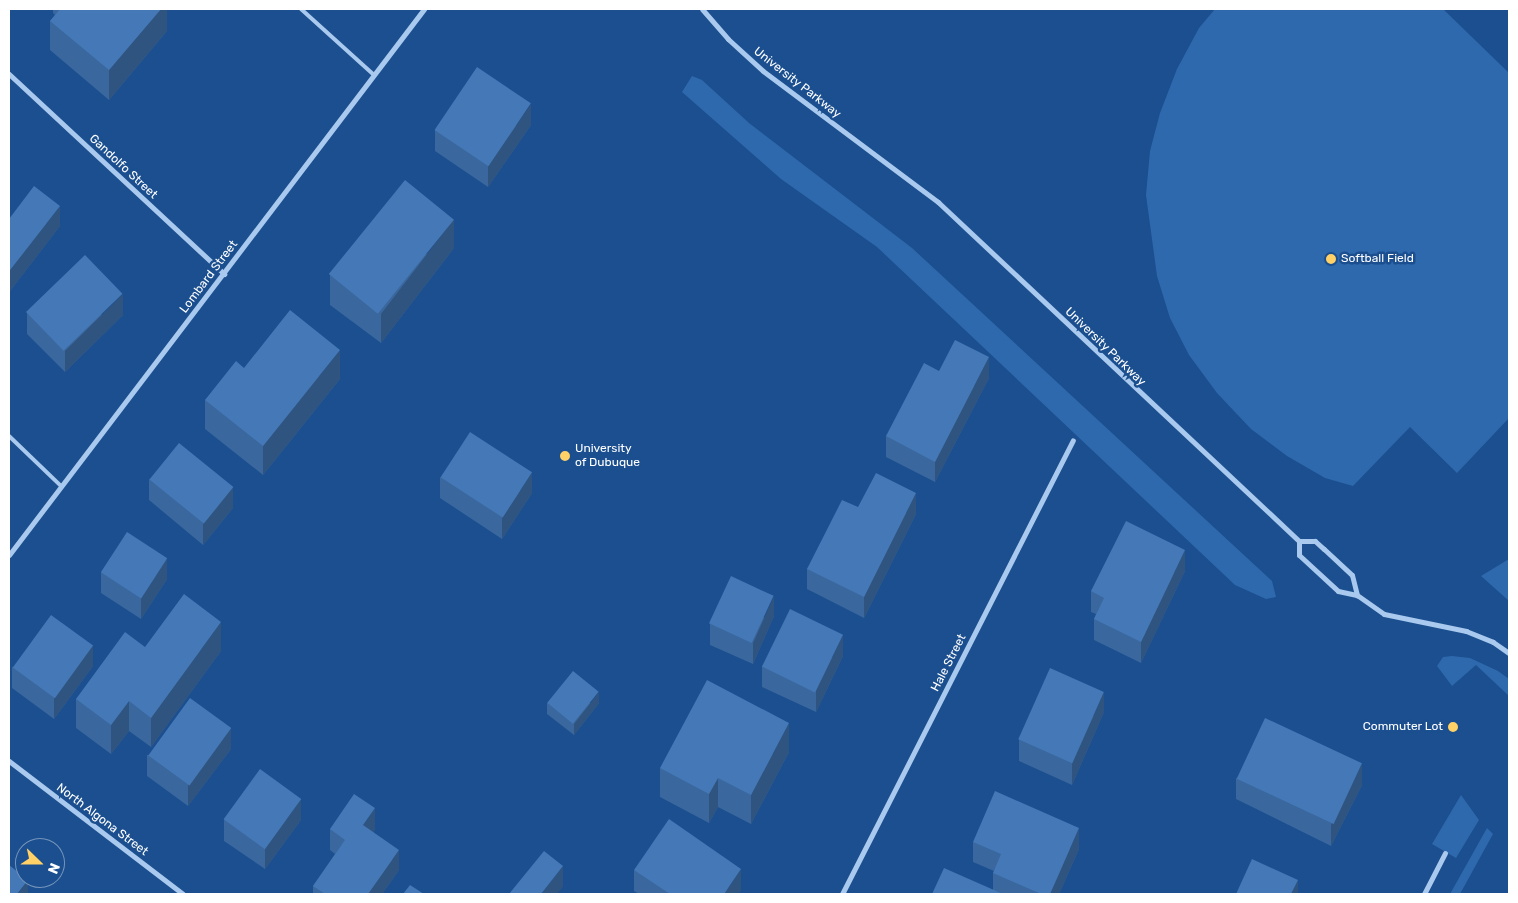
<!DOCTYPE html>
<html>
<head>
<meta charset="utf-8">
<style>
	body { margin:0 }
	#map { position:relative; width:1518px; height:903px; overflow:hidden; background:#1b4f8f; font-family:Rubik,sans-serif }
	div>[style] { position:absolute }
	.green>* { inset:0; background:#2e69ad }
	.lane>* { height:4px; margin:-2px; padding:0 2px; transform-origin:2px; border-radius:2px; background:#a9c9ee }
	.street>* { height:5px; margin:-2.5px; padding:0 2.5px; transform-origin:2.5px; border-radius:2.5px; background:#a9c9ee }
	.wall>* { inset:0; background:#3a679d }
	.shaded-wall>* { inset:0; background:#305480 }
	.building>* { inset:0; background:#4478b7; transform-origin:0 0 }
	.dots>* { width:14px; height:14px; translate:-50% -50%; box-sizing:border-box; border:2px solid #1b4f8f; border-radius:50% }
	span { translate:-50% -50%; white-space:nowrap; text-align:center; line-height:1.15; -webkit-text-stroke:5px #1b4f8f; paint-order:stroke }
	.street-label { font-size:12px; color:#fff }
	.poi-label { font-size:12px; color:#fff }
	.left { translate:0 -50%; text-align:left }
	.right { translate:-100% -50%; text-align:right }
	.frame { position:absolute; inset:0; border:10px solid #fff; pointer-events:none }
	.north { position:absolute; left:15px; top:838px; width:50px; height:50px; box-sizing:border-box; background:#1b4f8f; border:1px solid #7695bc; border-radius:50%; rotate:112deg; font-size:14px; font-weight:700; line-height:20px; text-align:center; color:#fff }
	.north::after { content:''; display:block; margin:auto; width:18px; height:22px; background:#ffd166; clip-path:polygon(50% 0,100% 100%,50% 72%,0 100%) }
</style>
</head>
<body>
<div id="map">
	<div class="green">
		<div style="clip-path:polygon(1215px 9px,1443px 9px,1509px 73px,1509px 418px,1457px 473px,1410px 427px,1353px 486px,1325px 478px,1287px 456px,1251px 429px,1217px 393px,1189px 355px,1170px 318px,1157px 276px,1146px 195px,1150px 151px,1160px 113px,1177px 69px,1199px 28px)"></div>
		<div style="clip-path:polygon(692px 76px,702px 80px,749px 123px,912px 248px,1272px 581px,1276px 597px,1266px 599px,1235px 585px,877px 247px,781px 179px,682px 92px)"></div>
		<div style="clip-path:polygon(1509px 559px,1509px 601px,1481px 576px)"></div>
		<div style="clip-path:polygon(1452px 656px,1470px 658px,1498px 671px,1509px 679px,1509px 696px,1476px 665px,1452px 686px,1437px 666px,1443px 657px)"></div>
		<div style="clip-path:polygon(1461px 795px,1479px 820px,1456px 858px,1432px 844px)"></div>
		<div style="clip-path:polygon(1487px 828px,1493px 834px,1460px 894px,1450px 894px)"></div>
	</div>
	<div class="lane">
		<div style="left:301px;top:9px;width:98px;rotate:42.1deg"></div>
		<div style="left:9px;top:436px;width:72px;rotate:43.9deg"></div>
	</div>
	<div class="street">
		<div style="left:702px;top:9px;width:40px;rotate:49deg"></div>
		<div style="left:728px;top:39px;width:47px;rotate:42.4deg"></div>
		<div style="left:763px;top:71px;width:219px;rotate:36.8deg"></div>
		<div style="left:938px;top:202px;width:495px;rotate:43.2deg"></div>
		<div style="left:1299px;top:541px;width:14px;rotate:90deg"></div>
		<div style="left:1299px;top:555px;width:53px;rotate:42.7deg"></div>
		<div style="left:1338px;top:591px;width:19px;rotate:12deg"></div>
		<div style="left:1357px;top:595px;width:33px;rotate:35deg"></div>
		<div style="left:1384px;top:614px;width:84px;rotate:11.7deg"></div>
		<div style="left:1466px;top:631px;width:29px;rotate:22deg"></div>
		<div style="left:1493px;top:642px;width:19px;rotate:35deg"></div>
		<div style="left:9px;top:74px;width:294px;rotate:42.9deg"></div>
		<div style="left:1299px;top:541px;width:16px"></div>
		<div style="left:1315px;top:541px;width:12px;rotate:42deg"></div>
		<div style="left:1324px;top:549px;width:38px;rotate:43deg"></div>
		<div style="left:1352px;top:575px;width:21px;rotate:76deg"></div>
		<div style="left:9px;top:555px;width:686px;rotate:-52.76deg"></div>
		<div style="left:9px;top:761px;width:219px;rotate:37.4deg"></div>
		<div style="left:842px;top:894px;width:509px;rotate:-63.03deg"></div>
		<div style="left:1424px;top:894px;width:46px;rotate:-62.9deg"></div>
	</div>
	<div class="wall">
		<div style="clip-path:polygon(53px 9px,167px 9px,167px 31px,109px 100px,50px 50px,50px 21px,55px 15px,53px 13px)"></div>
		<div style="clip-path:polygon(531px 125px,488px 187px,435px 151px,435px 130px)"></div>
		<div style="clip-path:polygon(9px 219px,60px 226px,10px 291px,9px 290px)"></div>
		<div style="clip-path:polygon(454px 248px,381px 343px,330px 305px,330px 275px)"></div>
		<div style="clip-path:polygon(27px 313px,123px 315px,65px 372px,27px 334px)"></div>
		<div style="clip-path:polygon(244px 368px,340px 379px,263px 475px,205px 429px,205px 400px)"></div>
		<div style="clip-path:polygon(989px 378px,935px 482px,886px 457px,886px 436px)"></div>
		<div style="clip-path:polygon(440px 477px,532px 493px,502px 539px,440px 498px)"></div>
		<div style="clip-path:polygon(149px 479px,233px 508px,203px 545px,149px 500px)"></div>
		<div style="clip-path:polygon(858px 507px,916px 514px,864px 618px,807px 589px,807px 569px)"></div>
		<div style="clip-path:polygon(1185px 571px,1141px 663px,1094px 640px,1094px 619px,1096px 614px,1091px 612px,1091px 591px)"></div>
		<div style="clip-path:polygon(101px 572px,167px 579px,141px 619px,101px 593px)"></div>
		<div style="clip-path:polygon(774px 616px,753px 664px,710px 645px,710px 624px)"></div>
		<div style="clip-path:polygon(145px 647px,221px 651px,151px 747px,129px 731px,111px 754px,76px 728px,76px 699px)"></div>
		<div style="clip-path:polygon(843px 656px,816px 712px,762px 687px,762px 666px)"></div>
		<div style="clip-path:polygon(93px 666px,54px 719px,12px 688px,12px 667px)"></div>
		<div style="clip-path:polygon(547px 703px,599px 703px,574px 735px,547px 714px)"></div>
		<div style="clip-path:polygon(1104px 712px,1072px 785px,1019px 761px,1019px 740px)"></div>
		<div style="clip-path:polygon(231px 749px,188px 806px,147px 776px,147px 755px)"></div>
		<div style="clip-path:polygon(789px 752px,751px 824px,718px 807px,709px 823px,660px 797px,660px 768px)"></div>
		<div style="clip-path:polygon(1236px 778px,1362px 785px,1331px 846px,1236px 799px)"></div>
		<div style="clip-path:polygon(224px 820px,301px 820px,265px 869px,224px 841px)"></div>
		<div style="clip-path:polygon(330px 829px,375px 829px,373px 832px,399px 870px,382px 894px,313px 894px,313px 886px,335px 854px,330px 850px)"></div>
		<div style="clip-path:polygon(973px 842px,1079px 849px,1059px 894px,932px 894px,993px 890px,993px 873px,994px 871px,973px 862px)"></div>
		<div style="clip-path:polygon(634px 870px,741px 890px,738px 894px,639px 894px,634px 891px)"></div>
	</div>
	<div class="shaded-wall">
		<div style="clip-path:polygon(161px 9px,167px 9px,167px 31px,109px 100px,109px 70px)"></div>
		<div style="clip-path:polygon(531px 104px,531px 125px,488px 187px,488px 166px)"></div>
		<div style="clip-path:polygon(60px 206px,60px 226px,10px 291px,10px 270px)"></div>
		<div style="clip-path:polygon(454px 219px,454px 248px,381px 343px,381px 314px)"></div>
		<div style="clip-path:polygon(123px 294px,123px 315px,65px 372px,65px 351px)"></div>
		<div style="clip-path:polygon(340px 350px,340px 379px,263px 475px,263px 446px)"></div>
		<div style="clip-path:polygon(989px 357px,989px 378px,935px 482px,935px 462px)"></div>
		<div style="clip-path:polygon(532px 473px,532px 493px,502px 539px,502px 518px)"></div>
		<div style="clip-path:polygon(233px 487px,233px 508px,203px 545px,203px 524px)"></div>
		<div style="clip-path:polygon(916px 493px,916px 514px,864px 618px,864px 597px)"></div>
		<div style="clip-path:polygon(1185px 550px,1185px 571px,1141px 663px,1141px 642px)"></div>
		<div style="clip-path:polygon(167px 558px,167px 579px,141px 619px,141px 598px)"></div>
		<div style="clip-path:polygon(774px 596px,774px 616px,753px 664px,753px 643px)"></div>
		<div style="clip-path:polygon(221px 622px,221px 651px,151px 747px,151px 718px)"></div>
		<div style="clip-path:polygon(843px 635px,843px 656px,816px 712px,816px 691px)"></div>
		<div style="clip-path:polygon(93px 645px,93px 666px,54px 719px,54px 698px)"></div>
		<div style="clip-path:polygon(599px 692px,599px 703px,574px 735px,574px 724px)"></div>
		<div style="clip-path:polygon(1104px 692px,1104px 712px,1072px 785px,1072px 764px)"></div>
		<div style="clip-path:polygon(129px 701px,129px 731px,111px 754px,111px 725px)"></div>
		<div style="clip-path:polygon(789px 723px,789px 752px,751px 824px,751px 795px)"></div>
		<div style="clip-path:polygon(231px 728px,231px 749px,188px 806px,188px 786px)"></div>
		<div style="clip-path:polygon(1362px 764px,1362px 785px,1331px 846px,1331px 825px)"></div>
		<div style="clip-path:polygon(718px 778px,718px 807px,709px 823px,709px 794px)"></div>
		<div style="clip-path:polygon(301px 799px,301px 820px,265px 869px,265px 849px)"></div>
		<div style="clip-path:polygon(375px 808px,375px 829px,363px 846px,363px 825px)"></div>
		<div style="clip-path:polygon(1079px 828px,1079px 849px,1059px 894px,1050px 894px)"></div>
		<div style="clip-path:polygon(399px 850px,399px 870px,382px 894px,368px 894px)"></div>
		<div style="clip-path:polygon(563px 866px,563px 887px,557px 894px,541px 894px)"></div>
		<div style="clip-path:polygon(741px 869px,741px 890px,738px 894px,724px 894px)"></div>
		<div style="clip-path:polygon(28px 880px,28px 894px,17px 894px)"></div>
		<div style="clip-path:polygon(1298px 880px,1298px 894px,1291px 894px)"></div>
	</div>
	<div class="building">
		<div style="clip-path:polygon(60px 9px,161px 9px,109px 70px,50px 21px)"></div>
		<div style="left:477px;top:67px;width:65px;height:76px;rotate:34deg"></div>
		<div style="left:405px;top:180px;width:63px;height:121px;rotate:39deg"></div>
		<div style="clip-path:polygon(34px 186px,60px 206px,10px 270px,9px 269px,9px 219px)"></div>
		<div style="left:85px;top:255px;width:54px;height:82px;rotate:46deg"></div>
		<div style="clip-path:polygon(290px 310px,340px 350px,263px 446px,205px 400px,236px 361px,244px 368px)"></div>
		<div style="clip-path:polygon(955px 340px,989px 357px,935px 462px,886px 436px,924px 363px,939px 371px)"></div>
		<div style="left:470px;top:432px;width:74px;height:54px;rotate:33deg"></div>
		<div style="left:179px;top:443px;width:70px;height:47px;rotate:39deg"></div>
		<div style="clip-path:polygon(876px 473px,916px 493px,864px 597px,807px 569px,842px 500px,858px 507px)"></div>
		<div style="clip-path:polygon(1126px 521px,1185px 550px,1141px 642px,1094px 619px,1104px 598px,1091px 591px)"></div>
		<div style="left:127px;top:532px;width:48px;height:48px;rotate:33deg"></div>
		<div style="left:731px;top:576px;width:47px;height:52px;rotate:25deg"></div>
		<div style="clip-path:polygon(184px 594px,221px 622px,151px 718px,129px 701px,111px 725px,76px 699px,125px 632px,145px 647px)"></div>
		<div style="left:790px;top:609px;width:59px;height:64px;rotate:26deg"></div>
		<div style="left:51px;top:615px;width:52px;height:65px;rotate:36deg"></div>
		<div style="left:1050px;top:668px;width:59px;height:78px;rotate:24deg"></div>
		<div style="left:573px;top:671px;width:33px;height:41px;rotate:39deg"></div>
		<div style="clip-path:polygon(707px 680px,789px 723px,751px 795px,718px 778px,709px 794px,660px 768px)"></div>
		<div style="left:190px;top:698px;width:51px;height:71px;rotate:36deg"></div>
		<div style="left:1265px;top:718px;width:107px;height:67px;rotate:25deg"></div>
		<div style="left:260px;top:769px;width:51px;height:62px;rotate:36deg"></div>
		<div style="clip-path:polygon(995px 791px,1079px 828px,1050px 894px,1041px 894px,993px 873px,1001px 854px,973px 842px)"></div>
		<div style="clip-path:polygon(354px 794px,375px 808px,363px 825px,399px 850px,368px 894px,325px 894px,313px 886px,345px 840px,330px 829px)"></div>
		<div style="clip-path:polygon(669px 819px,741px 869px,724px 894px,670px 894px,634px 870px)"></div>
		<div style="clip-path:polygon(544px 851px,563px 866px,541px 894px,509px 894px)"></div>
		<div style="clip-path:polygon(1252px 859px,1298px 880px,1291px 894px,1236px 894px)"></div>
		<div style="clip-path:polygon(9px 865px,28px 880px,17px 894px,9px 894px)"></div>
		<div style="clip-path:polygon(944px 868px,1003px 894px,932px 894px)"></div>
		<div style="clip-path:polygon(410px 885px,424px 894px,403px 894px)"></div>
	</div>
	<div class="dots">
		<div style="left:1331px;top:259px;background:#ffd166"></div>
		<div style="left:565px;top:456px;background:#ffd166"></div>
		<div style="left:1453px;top:727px;background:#ffd166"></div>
	</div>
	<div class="street-label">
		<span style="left:797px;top:83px;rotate:38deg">University Parkway</span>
		<span style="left:123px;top:167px;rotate:43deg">Gandolfo Street</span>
		<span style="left:209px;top:277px;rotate:-53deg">Lombard Street</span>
		<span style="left:1105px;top:347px;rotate:44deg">University Parkway</span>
		<span style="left:949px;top:663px;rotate:-63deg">Hale Street</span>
		<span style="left:102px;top:820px;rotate:37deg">North Algona Street</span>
	</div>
	<div class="poi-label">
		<span class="left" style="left:1341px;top:259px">Softball Field</span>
		<span class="left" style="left:575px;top:456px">University<br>of Dubuque</span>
		<span class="right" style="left:1443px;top:727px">Commuter Lot</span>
	</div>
	<div class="frame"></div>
	<div class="north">N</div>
</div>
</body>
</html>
